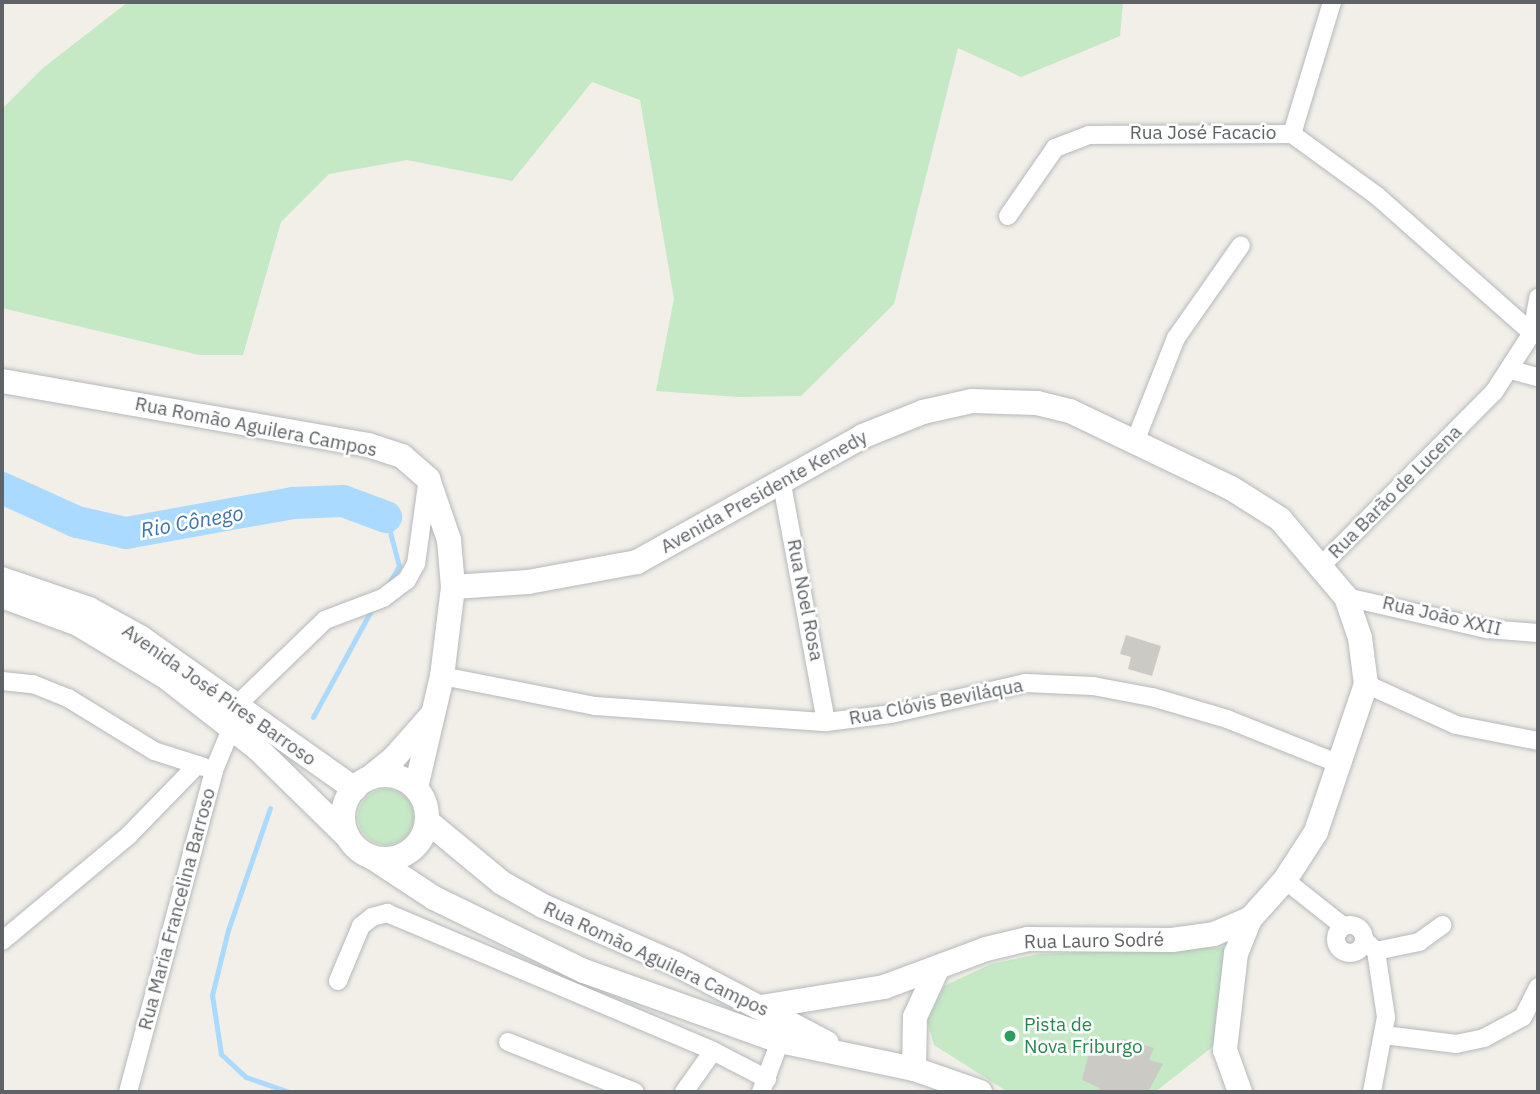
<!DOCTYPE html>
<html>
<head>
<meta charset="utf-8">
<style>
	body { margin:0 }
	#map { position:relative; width:1540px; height:1094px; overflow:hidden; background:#f1efe8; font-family:"IBM Plex Sans",sans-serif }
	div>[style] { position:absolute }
	.green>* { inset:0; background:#c5e8c5 }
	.round { border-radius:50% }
	.stream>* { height:5px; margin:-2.5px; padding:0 2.5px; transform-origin:2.5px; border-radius:2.5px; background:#aadaff }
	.river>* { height:32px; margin:-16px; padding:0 16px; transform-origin:16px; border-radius:16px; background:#aadaff }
	.building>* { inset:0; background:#cccac5 }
	.roads { filter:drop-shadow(0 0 2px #b5b8bc) drop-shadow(0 0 2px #b5b8bc) }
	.street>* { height:18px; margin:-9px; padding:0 9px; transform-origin:9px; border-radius:9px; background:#fff }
	.street>.ring { margin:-9px; padding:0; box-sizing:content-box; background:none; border:18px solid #fff; border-radius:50% }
	.secondary>* { height:24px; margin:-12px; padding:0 12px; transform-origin:12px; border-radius:12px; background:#fff }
	.secondary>.ring { margin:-12px; padding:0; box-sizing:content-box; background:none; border:24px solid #fff; border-radius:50% }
	.dots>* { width:19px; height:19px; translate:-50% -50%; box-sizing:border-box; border:4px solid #fff; border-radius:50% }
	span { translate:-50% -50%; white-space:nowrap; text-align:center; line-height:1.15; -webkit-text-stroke:5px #fff; paint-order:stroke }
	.street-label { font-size:19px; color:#5f6368 }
	.leisure-label { font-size:19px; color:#27864d }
	.left { translate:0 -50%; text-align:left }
	.water-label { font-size:21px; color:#4174aa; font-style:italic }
	.frame { position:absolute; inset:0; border:4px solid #5f6368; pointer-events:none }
</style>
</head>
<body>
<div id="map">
	<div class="green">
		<div style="clip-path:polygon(128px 2px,1123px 2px,1120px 36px,1021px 77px,958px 48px,894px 304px,801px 396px,738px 397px,656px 391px,674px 299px,640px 100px,592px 82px,512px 181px,407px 160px,329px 174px,281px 222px,243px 355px,199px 355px,2px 308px,2px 109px,43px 68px)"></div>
		<div class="round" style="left:358px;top:789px;width:56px;height:56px"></div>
		<div style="clip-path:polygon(1230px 947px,1220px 1041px,1155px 1092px,1008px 1092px,934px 1045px,927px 1021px,944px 986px,991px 964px,1039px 954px)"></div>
	</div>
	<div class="stream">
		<div style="left:386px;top:517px;width:51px;rotate:75.1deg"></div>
		<div style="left:399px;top:566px;width:24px;rotate:120deg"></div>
		<div style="left:313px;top:717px;width:123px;rotate:-61.4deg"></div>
		<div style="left:270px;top:808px;width:129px;rotate:109deg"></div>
		<div style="left:228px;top:930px;width:67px;rotate:103.8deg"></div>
		<div style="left:212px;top:995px;width:60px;rotate:81.3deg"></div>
		<div style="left:221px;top:1054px;width:34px;rotate:43deg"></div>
		<div style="left:246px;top:1077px;width:46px;rotate:19.2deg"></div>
	</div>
	<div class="river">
		<div style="left:2px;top:488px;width:82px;rotate:24.4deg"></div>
		<div style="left:77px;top:522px;width:50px;rotate:12.7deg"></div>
		<div style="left:126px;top:533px;width:170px;rotate:-10.2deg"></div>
		<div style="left:293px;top:503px;width:50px;rotate:-2.3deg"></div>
		<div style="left:343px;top:501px;width:46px;rotate:20.4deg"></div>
	</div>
	<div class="building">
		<div style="clip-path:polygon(1126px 635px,1161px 646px,1152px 676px,1128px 669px,1131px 657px,1120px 654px)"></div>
		<div style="clip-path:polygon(1123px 1039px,1154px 1048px,1149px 1060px,1163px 1064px,1148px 1092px,1098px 1092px,1100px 1088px,1082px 1080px,1090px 1049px,1096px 1052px,1100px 1041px,1119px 1050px)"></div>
	</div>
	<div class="roads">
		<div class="street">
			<div style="left:1292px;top:134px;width:138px;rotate:-73.1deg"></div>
			<div style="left:1008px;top:216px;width:83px;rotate:-55.3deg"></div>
			<div style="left:1055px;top:148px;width:36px;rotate:-21deg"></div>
			<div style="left:1089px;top:135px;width:203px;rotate:-0.3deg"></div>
			<div style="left:1292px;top:134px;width:104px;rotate:36deg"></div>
			<div style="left:1376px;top:195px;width:208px;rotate:41.5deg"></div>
			<div style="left:1511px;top:370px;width:28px;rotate:15deg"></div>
			<div style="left:1134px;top:444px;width:114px;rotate:-68.4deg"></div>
			<div style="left:1176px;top:338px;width:113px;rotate:-55deg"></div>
			<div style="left:781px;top:479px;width:247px;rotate:79.5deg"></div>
			<div style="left:1322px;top:565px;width:244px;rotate:-45.2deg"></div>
			<div style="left:1494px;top:392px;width:70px;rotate:-57.2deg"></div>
			<div style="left:1532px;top:333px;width:36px;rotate:-80deg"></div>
			<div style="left:1346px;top:597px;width:145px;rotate:12.8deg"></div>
			<div style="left:1487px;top:629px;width:51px;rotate:4.5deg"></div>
			<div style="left:442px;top:676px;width:156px;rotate:11.1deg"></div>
			<div style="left:595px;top:706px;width:232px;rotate:4deg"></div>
			<div style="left:826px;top:722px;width:65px;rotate:-7deg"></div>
			<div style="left:891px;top:714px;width:138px;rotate:-13deg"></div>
			<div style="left:1025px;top:683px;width:68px;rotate:2.5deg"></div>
			<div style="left:1093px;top:686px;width:60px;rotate:10.6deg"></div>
			<div style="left:1152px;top:697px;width:78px;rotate:16.3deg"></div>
			<div style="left:1227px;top:719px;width:118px;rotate:21.8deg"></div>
			<div style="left:2px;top:681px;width:31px;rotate:6deg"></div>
			<div style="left:33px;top:684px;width:38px;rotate:22deg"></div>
			<div style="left:68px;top:698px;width:101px;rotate:31.6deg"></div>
			<div style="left:154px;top:751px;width:52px;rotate:17.7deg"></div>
			<div style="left:1366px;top:684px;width:99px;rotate:24.5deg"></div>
			<div style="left:1456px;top:725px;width:84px;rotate:11deg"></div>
			<div style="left:237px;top:705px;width:122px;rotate:-44deg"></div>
			<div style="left:325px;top:620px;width:62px;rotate:-20.8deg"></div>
			<div style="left:383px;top:598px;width:30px;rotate:-37deg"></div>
			<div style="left:407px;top:580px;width:18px;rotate:-61deg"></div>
			<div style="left:416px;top:564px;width:80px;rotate:-82.1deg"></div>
			<div style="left:1285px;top:880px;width:74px;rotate:38.4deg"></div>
			<div class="ring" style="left:1336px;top:925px;width:10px;height:10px"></div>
			<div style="left:2px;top:941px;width:165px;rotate:-39.8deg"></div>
			<div style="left:129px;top:835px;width:98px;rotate:-45.8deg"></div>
			<div style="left:1365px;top:941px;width:15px;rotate:42deg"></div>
			<div style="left:1376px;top:951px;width:67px;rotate:81.4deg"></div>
			<div style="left:1386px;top:1017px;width:76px;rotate:100.6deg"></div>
			<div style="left:1376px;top:951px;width:44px;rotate:-11.8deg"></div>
			<div style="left:1419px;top:942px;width:29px;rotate:-36deg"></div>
			<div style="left:338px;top:981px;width:60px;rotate:-67.3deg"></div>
			<div style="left:361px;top:926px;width:14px;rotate:-39deg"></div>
			<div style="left:372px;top:917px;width:16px;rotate:-15deg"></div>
			<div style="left:387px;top:913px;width:354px;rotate:22.9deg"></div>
			<div style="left:713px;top:1051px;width:61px;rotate:27.4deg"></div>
			<div style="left:1384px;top:1035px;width:73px;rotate:7.1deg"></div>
			<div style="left:1456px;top:1044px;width:29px;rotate:-12deg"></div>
			<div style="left:1484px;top:1038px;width:44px;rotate:-28.3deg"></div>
			<div style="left:1523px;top:1017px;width:34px;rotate:-63deg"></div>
			<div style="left:508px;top:1042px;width:136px;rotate:21.5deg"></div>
			<div style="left:128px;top:1092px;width:333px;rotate:-75deg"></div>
			<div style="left:214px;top:770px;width:47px;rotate:-67.3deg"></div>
			<div style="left:684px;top:1092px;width:50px;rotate:-54.7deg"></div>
			<div style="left:761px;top:1092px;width:54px;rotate:-69.6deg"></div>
		</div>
		<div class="secondary">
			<div style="left:2px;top:381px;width:372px;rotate:9.9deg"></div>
			<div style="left:368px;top:445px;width:36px;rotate:18deg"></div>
			<div style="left:402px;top:456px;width:35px;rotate:41deg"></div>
			<div style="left:428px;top:479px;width:65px;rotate:71deg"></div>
			<div style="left:449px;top:540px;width:47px;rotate:85.1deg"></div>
			<div style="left:453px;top:587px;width:90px;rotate:97deg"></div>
			<div style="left:442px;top:676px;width:115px;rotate:103.1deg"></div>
			<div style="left:2px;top:579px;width:92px;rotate:19deg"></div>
			<div style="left:89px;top:609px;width:58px;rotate:28.8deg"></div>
			<div style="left:140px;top:637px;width:263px;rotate:35.3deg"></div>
			<div style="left:453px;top:587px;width:75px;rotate:-3.8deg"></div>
			<div style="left:528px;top:582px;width:111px;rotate:-10.4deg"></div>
			<div style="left:637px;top:562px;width:259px;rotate:-29.1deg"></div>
			<div style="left:863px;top:436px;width:65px;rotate:-21.8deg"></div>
			<div style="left:923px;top:412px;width:50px;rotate:-12.7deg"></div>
			<div style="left:972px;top:401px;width:65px;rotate:1.8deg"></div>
			<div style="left:1037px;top:403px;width:34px;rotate:14deg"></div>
			<div style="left:1070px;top:411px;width:178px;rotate:25.6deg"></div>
			<div style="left:1231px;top:488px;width:58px;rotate:32.3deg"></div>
			<div style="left:1280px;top:519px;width:102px;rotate:49.8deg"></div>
			<div style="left:1346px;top:597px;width:43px;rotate:71.1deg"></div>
			<div style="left:1360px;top:638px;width:46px;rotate:82.6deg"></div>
			<div style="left:1366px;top:684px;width:156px;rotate:108.7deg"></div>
			<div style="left:1316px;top:832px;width:57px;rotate:122.9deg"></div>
			<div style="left:1285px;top:880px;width:52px;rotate:131.9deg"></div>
			<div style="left:1250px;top:919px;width:37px;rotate:112deg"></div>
			<div style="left:1236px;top:953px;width:98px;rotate:96.5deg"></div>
			<div style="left:1225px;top:1050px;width:45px;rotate:70.3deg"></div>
			<div style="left:2px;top:596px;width:81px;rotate:20.2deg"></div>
			<div style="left:78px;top:624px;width:103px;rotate:31.1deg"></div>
			<div style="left:166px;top:677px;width:117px;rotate:38deg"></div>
			<div style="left:258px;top:749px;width:126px;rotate:44.4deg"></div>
			<div class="ring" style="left:343px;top:775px;width:60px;height:60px"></div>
			<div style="left:368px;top:779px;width:33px;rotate:-39deg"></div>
			<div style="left:394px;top:758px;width:57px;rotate:-48.5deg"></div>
			<div style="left:427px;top:821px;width:97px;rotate:39.6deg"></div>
			<div style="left:502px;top:883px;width:47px;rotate:29.3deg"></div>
			<div style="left:543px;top:906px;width:145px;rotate:23.6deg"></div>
			<div style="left:676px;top:964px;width:170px;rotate:27.6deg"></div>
			<div style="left:370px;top:856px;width:77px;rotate:33.3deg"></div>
			<div style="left:434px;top:898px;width:167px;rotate:26deg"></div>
			<div style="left:584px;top:971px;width:208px;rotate:19.7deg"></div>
			<div style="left:780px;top:1041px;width:137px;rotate:11.8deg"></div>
			<div style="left:914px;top:1069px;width:70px;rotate:19.2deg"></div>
			<div style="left:761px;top:1007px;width:125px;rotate:-9.2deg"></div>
			<div style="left:884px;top:987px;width:109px;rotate:-20.4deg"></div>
			<div style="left:986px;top:949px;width:43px;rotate:-13.4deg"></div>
			<div style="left:1028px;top:939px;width:144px;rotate:0.4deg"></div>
			<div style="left:1172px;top:940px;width:42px;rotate:-8.1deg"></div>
			<div style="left:1214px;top:934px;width:39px;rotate:-23deg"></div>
			<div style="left:914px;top:1069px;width:52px;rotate:-88.9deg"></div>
			<div style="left:915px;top:1017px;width:55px;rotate:-65.3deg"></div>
		</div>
	</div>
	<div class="dots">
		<div style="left:1010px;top:1036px;background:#2e9e5b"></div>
	</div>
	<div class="street-label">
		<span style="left:1203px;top:133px">Rua José Facacio</span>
		<span style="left:256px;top:427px;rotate:11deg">Rua Romão Aguilera Campos</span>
		<span style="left:764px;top:492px;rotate:-29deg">Avenida Presidente Kenedy</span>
		<span style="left:1395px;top:492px;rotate:-45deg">Rua Barão de Lucena</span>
		<span style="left:805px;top:600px;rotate:79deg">Rua Noel Rosa</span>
		<span style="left:1442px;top:616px;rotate:13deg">Rua João XXII</span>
		<span style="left:219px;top:695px;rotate:35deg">Avenida José Pires Barroso</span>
		<span style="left:936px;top:702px;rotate:-11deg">Rua Clóvis Beviláqua</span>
		<span style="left:177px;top:909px;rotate:-75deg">Rua Maria Francelina Barroso</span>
		<span style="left:1094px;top:941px;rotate:-1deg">Rua Lauro Sodré</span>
		<span style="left:656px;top:959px;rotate:25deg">Rua Romão Aguilera Campos</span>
	</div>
	<div class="leisure-label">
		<span class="left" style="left:1024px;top:1036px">Pista de<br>Nova Friburgo</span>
	</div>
	<div class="water-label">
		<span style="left:192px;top:521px;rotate:-10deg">Rio Cônego</span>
	</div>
	<div class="frame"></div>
</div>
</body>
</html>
